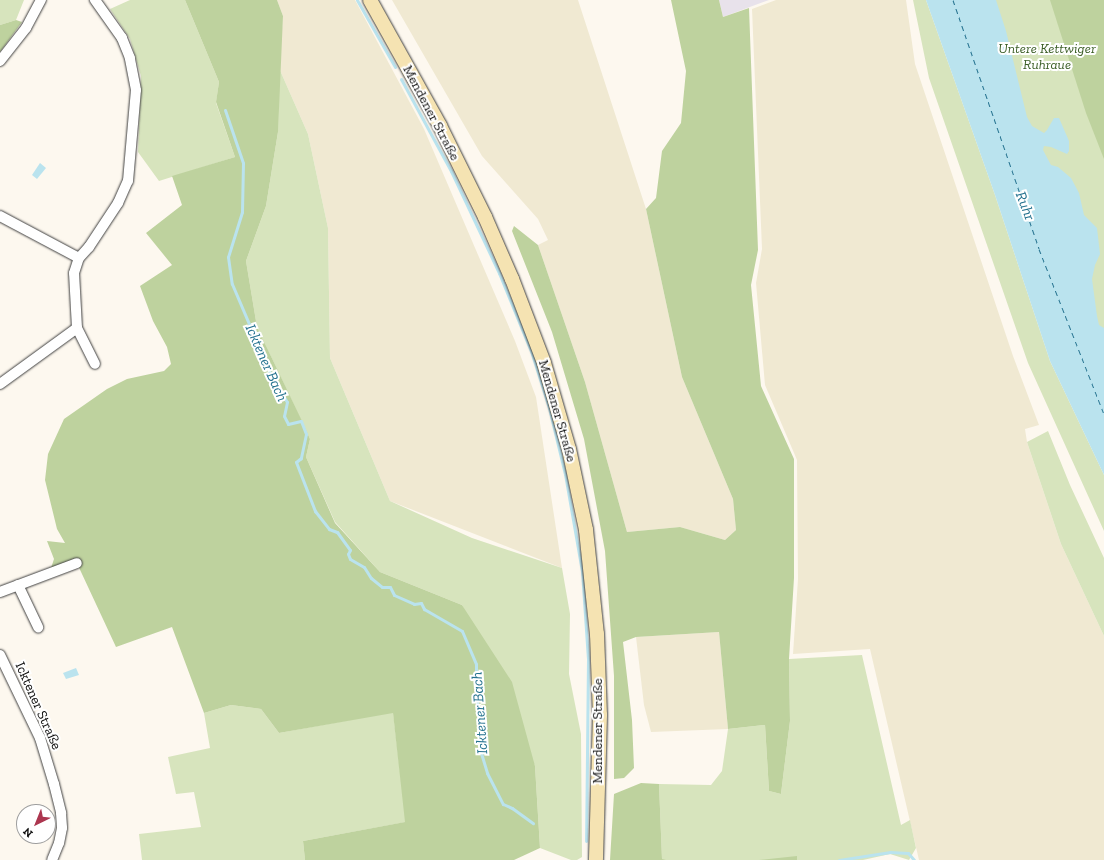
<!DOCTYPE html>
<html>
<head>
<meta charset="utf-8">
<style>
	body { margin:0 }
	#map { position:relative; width:1104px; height:860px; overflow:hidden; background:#fdf8ef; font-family:"Zilla Slab",serif }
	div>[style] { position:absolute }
	.industrial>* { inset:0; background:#e8e2eb }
	.farmland>* { inset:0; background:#f0e9d2 }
	.green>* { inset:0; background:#d7e4bd }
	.forest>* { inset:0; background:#bed29e }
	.water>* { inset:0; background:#bae3ee }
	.stream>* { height:3px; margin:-1.5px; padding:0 1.5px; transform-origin:1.5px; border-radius:1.5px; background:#bae3ee }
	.ferry>* { height:1px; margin-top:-0.5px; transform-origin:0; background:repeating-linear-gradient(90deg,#267390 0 5px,transparent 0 9px) }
	.roads { filter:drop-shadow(0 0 1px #404040) drop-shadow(0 0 1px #404040) }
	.street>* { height:10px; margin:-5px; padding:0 5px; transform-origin:5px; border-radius:5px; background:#fff }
	.secondary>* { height:14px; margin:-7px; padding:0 7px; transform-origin:7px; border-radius:7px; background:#f5e3b2 }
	span { translate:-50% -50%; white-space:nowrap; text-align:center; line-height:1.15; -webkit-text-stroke:4px #fff; paint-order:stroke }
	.park-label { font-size:14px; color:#3a5d25; font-style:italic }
	.street-label { font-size:14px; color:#0d0d0d }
	.water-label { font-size:15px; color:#267390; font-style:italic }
	.north { position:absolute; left:16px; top:804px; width:40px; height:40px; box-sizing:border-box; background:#fff; border:1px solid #9e9e9e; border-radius:50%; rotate:223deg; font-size:11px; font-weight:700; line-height:16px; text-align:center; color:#0d0d0d }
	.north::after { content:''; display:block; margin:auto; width:14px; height:18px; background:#ac364f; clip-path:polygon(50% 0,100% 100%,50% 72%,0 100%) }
</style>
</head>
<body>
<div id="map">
	<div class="industrial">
		<div style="clip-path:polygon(719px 0,769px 0,723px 17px)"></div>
	</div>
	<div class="farmland">
		<div style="clip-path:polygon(277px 0,355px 0,424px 129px,515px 341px,536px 397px,562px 568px,390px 501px,330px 358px,328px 228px,308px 134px,279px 68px,283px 16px)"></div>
		<div style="clip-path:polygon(392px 0,578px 0,646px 209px,682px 377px,733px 499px,736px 530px,725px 540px,680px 527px,627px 532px,585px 382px,538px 245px,548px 240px,538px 219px,482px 156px)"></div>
		<div style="clip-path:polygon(776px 0,906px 0,915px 64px,1013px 356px,1039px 425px,1025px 429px,1027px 442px,1061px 544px,1104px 636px,1104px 860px,919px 860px,870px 649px,793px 654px,798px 579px,797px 460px,765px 385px,756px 283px,762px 249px,752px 9px)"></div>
		<div style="clip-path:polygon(719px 632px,728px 729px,651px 732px,644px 705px,636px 637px)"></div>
	</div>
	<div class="green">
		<div style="clip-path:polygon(0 0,24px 0,16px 20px,0 25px)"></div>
		<div style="clip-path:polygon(130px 0,185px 0,219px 82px,216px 103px,235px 157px,159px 181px,138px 152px,141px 76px,130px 39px,110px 9px)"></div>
		<div style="clip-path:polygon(913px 0,926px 0,995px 195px,1050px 361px,1104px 475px,1104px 531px,1028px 363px,929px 78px)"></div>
		<div style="clip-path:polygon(973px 0,1104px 0,1104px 367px)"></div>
		<div style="clip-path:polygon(279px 68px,308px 134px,328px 228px,330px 358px,390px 501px,472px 538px,562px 568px,570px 614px,569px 674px,581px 734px,582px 857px,577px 860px,571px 860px,540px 848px,535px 766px,462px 605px,380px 572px,335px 522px,306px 457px,310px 439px,257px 327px,246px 261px,266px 206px,278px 132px)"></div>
		<div style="clip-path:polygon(1048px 431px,1070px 485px,1104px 558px,1104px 636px,1061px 544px,1027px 442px)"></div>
		<div style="clip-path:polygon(862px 655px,901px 825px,910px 820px,916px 848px,909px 860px,890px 854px,863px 860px,797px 860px,797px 857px,773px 860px,662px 860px,659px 784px,711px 785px,722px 771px,728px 729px,765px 725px,769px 791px,781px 794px,790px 721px,789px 659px)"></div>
		<div style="clip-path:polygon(231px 705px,261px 709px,279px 733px,393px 712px,406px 822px,303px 841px,305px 860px,142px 860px,139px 834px,201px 827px,194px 792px,176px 794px,168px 757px,210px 748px,204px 713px)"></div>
	</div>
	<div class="forest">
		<div style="clip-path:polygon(185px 0,277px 0,283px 16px,278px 132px,266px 206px,246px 261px,257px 327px,302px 421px,310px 439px,306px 457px,335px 523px,380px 572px,462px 605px,512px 682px,535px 766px,540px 848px,514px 860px,305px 860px,303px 841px,405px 822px,393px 713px,279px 733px,261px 709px,231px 705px,204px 713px,172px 627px,116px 647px,75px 559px,51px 568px,54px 559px,47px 541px,65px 543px,57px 529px,45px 480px,48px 454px,64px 419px,107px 389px,127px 379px,164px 371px,171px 364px,167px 347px,153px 321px,140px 286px,172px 265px,146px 233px,182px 205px,172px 176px,235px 157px,216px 102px,219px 82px)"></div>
		<div style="clip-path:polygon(671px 0,719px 0,723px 17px,749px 8px,758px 250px,751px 285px,761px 386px,794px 459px,794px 578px,789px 659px,790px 721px,781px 794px,769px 791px,765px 725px,728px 729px,719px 632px,636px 637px,623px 642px,632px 720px,634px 768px,624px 778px,614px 779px,614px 676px,605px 551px,584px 439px,552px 332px,512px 231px,514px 226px,538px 245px,585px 382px,627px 532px,680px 527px,725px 540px,736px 530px,733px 499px,682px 377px,646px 209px,656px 198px,662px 151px,681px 123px,686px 71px)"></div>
		<div style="clip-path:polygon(1050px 0,1104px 0,1104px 159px,1086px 113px)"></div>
		<div style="clip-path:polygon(16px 20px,22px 22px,0 52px,0 25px)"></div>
		<div style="clip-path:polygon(641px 783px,659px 784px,662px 859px,666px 860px,610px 860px,614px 794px)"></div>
		<div style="clip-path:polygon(797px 856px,797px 860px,759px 860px)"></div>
	</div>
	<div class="water">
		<div style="clip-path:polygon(926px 0,996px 0,1006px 31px,1027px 117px,1032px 126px,1044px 133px,1047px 130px,1054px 118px,1059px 118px,1069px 141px,1069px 151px,1067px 154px,1051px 147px,1044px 146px,1043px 150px,1051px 165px,1058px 167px,1071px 178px,1079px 193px,1084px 215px,1097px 228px,1100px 254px,1095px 265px,1092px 279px,1097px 316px,1099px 325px,1104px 328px,1104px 475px,1050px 361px,995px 195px)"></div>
		<div style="clip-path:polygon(40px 163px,46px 168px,37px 179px,32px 175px)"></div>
		<div style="clip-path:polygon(76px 668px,79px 675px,66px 679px,63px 673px)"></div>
	</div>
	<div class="stream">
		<div style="left:357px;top:0;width:77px;rotate:60.4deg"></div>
		<div style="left:401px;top:79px;width:105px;rotate:61.5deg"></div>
		<div style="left:451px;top:171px;width:113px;rotate:64.8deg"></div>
		<div style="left:499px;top:273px;width:87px;rotate:67.8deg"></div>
		<div style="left:532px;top:354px;width:57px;rotate:72.5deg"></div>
		<div style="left:549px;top:408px;width:68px;rotate:76.4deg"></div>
		<div style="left:565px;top:474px;width:98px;rotate:80.1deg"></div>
		<div style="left:582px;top:571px;width:87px;rotate:86.1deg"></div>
		<div style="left:588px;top:658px;width:183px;rotate:90.6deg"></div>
		<div style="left:225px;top:110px;width:56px;rotate:71.2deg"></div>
		<div style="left:243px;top:163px;width:49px;rotate:91.2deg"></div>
		<div style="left:242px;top:212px;width:47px;rotate:107.3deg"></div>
		<div style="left:228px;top:257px;width:27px;rotate:82deg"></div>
		<div style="left:232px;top:284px;width:102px;rotate:66.9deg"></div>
		<div style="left:272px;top:378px;width:28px;rotate:58deg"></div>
		<div style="left:287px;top:402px;width:14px;rotate:102deg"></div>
		<div style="left:284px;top:416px;width:9px;rotate:63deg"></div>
		<div style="left:288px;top:424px;width:13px;rotate:-13deg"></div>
		<div style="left:301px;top:421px;width:14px;rotate:69deg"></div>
		<div style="left:306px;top:434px;width:25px;rotate:102deg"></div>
		<div style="left:301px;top:458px;width:6px;rotate:141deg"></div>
		<div style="left:296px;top:462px;width:53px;rotate:68.8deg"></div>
		<div style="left:315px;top:511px;width:23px;rotate:52deg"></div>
		<div style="left:329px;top:529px;width:9px;rotate:21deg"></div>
		<div style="left:337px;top:532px;width:22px;rotate:54deg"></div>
		<div style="left:350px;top:550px;width:4px;rotate:117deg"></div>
		<div style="left:348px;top:554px;width:5px;rotate:68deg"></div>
		<div style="left:350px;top:559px;width:16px;rotate:30deg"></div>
		<div style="left:364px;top:567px;width:13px;rotate:58deg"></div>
		<div style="left:371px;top:578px;width:14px;rotate:39deg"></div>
		<div style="left:382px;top:587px;width:8px"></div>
		<div style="left:390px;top:587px;width:9px;rotate:63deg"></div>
		<div style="left:394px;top:595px;width:22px;rotate:24deg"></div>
		<div style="left:414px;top:604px;width:7px;rotate:-8deg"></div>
		<div style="left:421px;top:603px;width:7px;rotate:63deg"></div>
		<div style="left:424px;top:609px;width:44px;rotate:30.1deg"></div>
		<div style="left:462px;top:631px;width:36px;rotate:67deg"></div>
		<div style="left:476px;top:664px;width:21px;rotate:90deg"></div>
		<div style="left:476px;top:685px;width:5px;rotate:37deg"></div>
		<div style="left:480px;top:688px;width:14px;rotate:102deg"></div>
		<div style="left:477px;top:702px;width:51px;rotate:85.5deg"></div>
		<div style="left:481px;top:753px;width:21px;rotate:73deg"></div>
		<div style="left:487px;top:773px;width:35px;rotate:63deg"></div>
		<div style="left:503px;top:804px;width:10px;rotate:24deg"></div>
		<div style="left:512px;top:808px;width:26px;rotate:36deg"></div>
		<div style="left:839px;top:860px;width:52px;rotate:-8.9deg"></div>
		<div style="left:890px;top:852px;width:18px;rotate:3deg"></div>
		<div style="left:908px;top:853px;width:9px;rotate:49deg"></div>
	</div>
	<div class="ferry">
		<div style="left:953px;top:0;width:263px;rotate:70.9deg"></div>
		<div style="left:1039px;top:249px;width:177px;rotate:68.5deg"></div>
	</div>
	<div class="roads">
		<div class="street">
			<div style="left:0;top:61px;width:42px;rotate:-51.8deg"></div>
			<div style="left:26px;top:28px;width:32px;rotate:-62deg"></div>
			<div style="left:0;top:216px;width:89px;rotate:28deg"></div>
			<div style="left:77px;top:328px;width:40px;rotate:63.4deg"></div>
			<div style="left:0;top:384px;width:95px;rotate:-36deg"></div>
			<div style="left:77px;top:328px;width:55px;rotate:-93.1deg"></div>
			<div style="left:74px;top:273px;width:16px;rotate:-72deg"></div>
			<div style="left:79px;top:258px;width:15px;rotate:-48deg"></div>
			<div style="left:89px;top:247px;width:53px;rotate:-56.6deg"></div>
			<div style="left:118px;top:203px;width:24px;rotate:-66deg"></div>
			<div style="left:128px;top:181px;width:91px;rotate:-85deg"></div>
			<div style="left:136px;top:90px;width:33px;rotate:-101deg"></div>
			<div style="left:130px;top:58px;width:22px;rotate:-112deg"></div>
			<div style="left:122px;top:38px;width:47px;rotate:-125.4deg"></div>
			<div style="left:18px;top:585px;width:47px;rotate:64.5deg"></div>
			<div style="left:0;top:592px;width:82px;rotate:-20.6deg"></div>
			<div style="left:0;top:655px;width:92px;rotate:64.3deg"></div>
			<div style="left:40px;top:738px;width:48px;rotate:73.1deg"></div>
			<div style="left:54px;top:784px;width:30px;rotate:76deg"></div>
			<div style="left:61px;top:813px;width:15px;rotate:86deg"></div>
			<div style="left:62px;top:828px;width:15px;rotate:101deg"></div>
			<div style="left:59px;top:843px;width:18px;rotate:112deg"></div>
		</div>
		<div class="secondary">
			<div style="left:370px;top:0;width:144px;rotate:60.9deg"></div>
			<div style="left:440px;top:126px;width:102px;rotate:63.7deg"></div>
			<div style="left:485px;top:217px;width:68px;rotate:66.5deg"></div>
			<div style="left:512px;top:279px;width:90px;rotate:69.1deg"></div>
			<div style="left:544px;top:363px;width:90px;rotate:73.8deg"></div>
			<div style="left:569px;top:449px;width:83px;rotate:78.1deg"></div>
			<div style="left:586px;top:530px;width:105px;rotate:84deg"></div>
			<div style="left:597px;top:634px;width:81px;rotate:87.9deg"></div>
			<div style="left:600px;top:715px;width:145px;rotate:91.6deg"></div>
		</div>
	</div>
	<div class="park-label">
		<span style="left:1047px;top:57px">Untere Kettwiger<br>Ruhraue</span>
	</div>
	<div class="street-label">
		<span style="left:431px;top:113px;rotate:62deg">Mendener Straße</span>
		<span style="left:557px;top:411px;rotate:74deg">Mendener Straße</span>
		<span style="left:38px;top:706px;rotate:66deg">Icktener Straße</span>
		<span style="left:598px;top:731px;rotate:-90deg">Mendener Straße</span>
	</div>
	<div class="water-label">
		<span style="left:1025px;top:206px;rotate:69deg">Ruhr</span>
		<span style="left:266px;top:363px;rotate:66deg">Icktener Bach</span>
		<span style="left:480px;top:713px;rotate:-94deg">Icktener Bach</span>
	</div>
	<div class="north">N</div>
</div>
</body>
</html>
